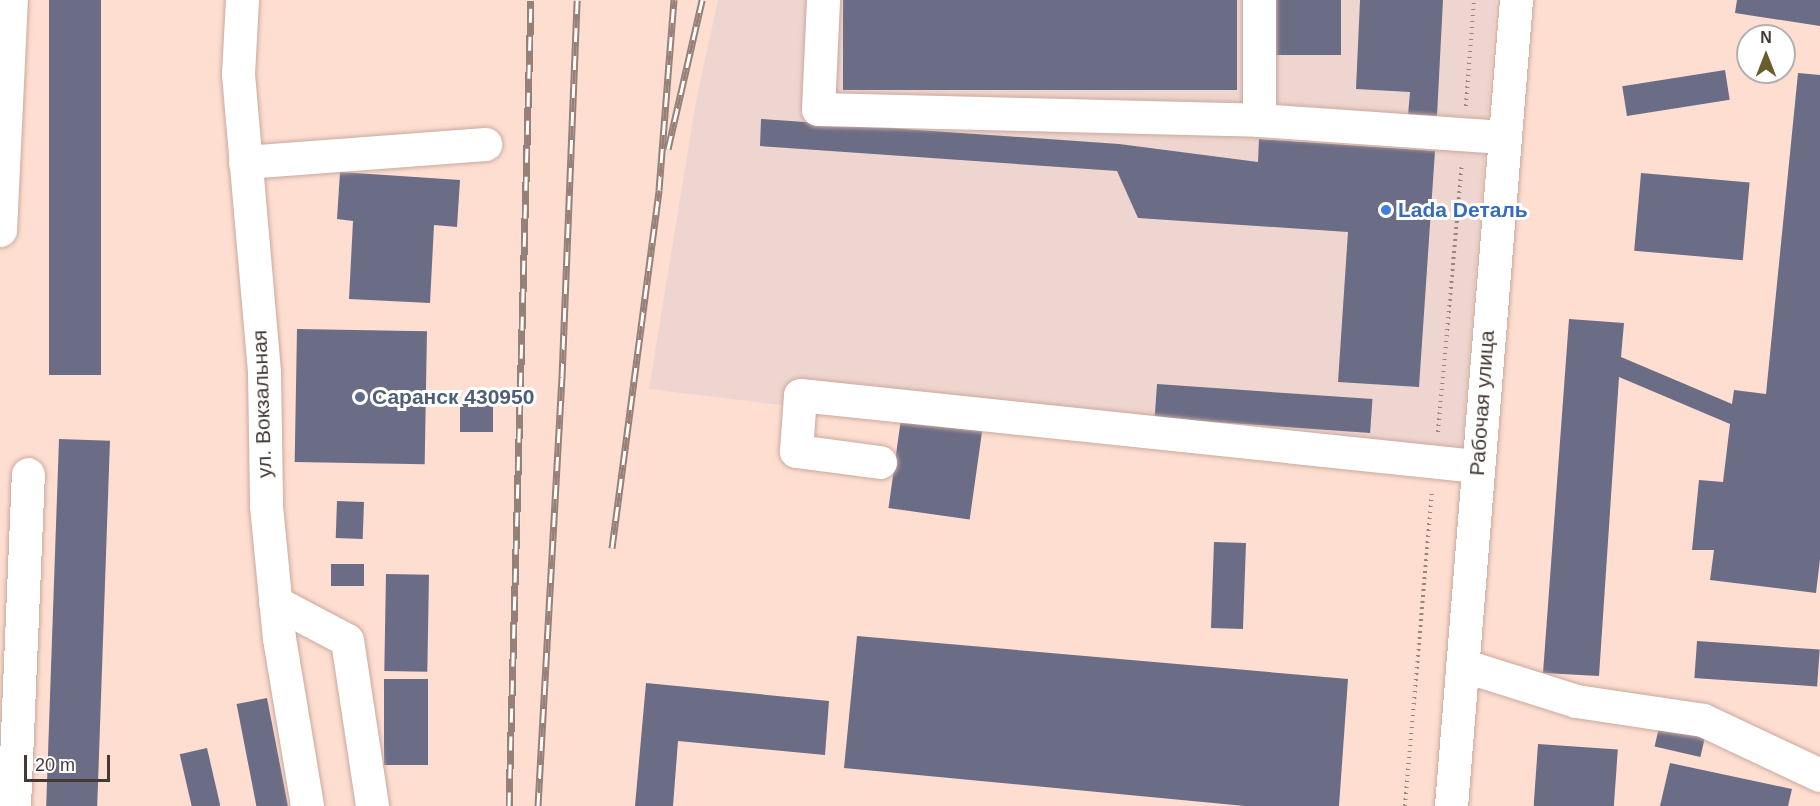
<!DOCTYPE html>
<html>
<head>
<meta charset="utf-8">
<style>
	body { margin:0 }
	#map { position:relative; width:1820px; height:806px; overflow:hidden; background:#feded1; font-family:Helvetica,sans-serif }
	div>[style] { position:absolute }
	.commercial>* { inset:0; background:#efd5cf }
	.building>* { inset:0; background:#6b6c86; transform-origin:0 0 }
	.path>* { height:4px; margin-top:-2px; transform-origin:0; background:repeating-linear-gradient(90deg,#9a847c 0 1.5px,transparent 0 6px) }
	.roads { filter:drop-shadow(0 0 2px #c9aa9e) drop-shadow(0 0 2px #c9aa9e) }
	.minor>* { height:33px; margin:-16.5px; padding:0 16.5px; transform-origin:16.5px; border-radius:16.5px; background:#fff }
	.rail>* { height:7px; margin-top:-3.5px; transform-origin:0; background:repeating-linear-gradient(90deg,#fff 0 14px,#968179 0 28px); box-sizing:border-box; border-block:2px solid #968179 }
	.dots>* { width:16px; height:16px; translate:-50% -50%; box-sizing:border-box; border:3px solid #fff; border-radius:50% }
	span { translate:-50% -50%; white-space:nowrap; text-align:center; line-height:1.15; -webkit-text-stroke:6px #fff; paint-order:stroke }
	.shop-label { font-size:21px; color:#366cbe; font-weight:700 }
	.left { translate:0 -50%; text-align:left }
	.service-label { font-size:21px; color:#4e5e75; font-weight:700 }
	.street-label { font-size:21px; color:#453934 }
	.north { position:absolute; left:1736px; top:24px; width:60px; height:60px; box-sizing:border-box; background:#fff; border:2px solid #b5b0ae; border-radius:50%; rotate:0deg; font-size:16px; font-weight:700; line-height:24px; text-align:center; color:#453934 }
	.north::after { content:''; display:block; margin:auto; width:21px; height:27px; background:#695e2b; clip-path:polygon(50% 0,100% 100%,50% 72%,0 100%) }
	.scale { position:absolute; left:24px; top:755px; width:86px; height:27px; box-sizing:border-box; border:3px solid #453934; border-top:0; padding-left:8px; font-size:18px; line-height:21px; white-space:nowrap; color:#453934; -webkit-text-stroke:4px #fff; paint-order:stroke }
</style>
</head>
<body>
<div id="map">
	<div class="commercial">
		<div style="clip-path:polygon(718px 0,1496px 0,1460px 475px,1013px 433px,649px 389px,696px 101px)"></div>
	</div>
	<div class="building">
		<div style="left:49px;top:0;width:52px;height:375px"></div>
		<div style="left:843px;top:0;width:394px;height:90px"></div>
		<div style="left:1275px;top:0;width:66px;height:55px"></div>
		<div style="clip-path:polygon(1360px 0,1443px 0,1437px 116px,1408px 115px,1410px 92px,1356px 89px)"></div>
		<div style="clip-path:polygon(1737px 0,1820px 0,1820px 26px,1735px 13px)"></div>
		<div style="left:1725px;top:70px;width:30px;height:104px;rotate:81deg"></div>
		<div style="clip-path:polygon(1798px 73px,1820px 75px,1820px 559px,1816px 593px,1710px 580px,1714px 550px,1692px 550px,1699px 480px,1723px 482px,1730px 424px,1619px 377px,1599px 676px,1543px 673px,1569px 319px,1624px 323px,1621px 357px,1732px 404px,1734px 390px,1766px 394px)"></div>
		<div style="clip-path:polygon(761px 119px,1119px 144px,1258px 162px,1259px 139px,1435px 151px,1419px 387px,1338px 382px,1348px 232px,1138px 218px,1117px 171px,760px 146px)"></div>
		<div style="clip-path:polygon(340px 172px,460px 180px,457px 227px,434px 225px,430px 303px,349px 299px,353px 221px,337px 219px)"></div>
		<div style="left:1641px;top:173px;width:109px;height:78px;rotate:5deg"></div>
		<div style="left:297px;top:329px;width:130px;height:133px;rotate:1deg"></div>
		<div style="left:1157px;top:384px;width:216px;height:34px;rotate:4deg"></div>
		<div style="left:460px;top:403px;width:33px;height:29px"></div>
		<div style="left:901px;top:419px;width:82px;height:90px;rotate:8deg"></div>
		<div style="left:59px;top:439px;width:51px;height:368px;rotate:2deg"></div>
		<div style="left:337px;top:501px;width:27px;height:37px;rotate:2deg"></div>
		<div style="left:1214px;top:542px;width:32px;height:86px;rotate:2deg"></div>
		<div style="left:331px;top:564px;width:33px;height:22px"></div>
		<div style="left:386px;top:574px;width:43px;height:97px;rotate:1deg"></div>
		<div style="clip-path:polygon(857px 636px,1348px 679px,1339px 806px,1245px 806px,844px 768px)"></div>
		<div style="left:1697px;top:641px;width:123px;height:37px;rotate:4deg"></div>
		<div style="left:384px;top:679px;width:44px;height:86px"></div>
		<div style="clip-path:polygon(646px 683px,829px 701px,825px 755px,678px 741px,673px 806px,635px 806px)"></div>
		<div style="left:267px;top:698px;width:110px;height:31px;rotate:79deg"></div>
		<div style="left:1660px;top:723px;width:47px;height:24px;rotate:13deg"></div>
		<div style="left:1538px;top:744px;width:80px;height:62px;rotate:4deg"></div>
		<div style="left:207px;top:748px;width:59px;height:28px;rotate:77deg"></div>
		<div style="clip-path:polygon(1670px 763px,1792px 789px,1788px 806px,1660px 806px)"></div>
	</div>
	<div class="path">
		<div style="left:1466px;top:106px;width:106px;rotate:-85.7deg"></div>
		<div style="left:1438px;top:432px;width:269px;rotate:-84.9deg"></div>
		<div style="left:1405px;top:806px;width:317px;rotate:-85.1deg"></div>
	</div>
	<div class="roads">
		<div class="minor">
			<div style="left:242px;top:0;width:74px;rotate:93.1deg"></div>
			<div style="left:238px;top:74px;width:299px;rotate:85deg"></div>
			<div style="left:264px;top:372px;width:134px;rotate:89.1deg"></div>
			<div style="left:266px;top:506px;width:133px;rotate:84.4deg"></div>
			<div style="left:279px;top:638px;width:170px;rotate:80.5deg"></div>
			<div style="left:823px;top:0;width:109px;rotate:92.6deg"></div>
			<div style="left:818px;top:109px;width:441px;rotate:1.4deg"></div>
			<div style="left:1259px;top:120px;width:244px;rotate:4deg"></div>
			<div style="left:1259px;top:120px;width:120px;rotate:-90deg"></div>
			<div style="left:245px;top:162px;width:241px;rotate:-4.3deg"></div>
			<div style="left:0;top:230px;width:230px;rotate:-87.3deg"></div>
			<div style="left:880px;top:462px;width:85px;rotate:-172.5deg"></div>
			<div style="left:796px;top:451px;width:56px;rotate:-85.9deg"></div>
			<div style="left:800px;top:395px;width:681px;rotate:5.99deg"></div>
			<div style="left:275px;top:602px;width:81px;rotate:27.8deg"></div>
			<div style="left:347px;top:640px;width:168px;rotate:81.4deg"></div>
			<div style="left:1462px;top:665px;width:120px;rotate:17.5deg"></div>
			<div style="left:1576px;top:701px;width:128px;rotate:8.5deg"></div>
			<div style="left:1703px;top:720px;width:129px;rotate:25.2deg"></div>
			<div style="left:14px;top:806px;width:332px;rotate:-87.6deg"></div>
			<div style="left:1451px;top:806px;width:809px;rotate:-85.39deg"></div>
		</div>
	</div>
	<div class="rail">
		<div style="left:668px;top:149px;width:153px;rotate:-77.1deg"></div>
		<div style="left:612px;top:548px;width:361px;rotate:-82.5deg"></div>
		<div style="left:659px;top:190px;width:191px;rotate:-85.5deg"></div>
		<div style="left:509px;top:806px;width:806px;rotate:-88.44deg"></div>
		<div style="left:538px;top:806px;width:430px;rotate:-86.8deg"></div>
		<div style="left:562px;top:377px;width:377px;rotate:-87.7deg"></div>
	</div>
	<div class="dots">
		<div style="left:1386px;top:210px;background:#3f7fe0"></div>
		<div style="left:360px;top:397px;background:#5c6f8a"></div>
	</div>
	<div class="shop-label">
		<span class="left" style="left:1398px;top:210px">Lada Dеталь</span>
	</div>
	<div class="service-label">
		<span class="left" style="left:372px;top:397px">Саранск 430950</span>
	</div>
	<div class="street-label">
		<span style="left:1482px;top:403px;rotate:-86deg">Рабочая улица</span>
		<span style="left:262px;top:404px;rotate:-92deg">ул. Вокзальная</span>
	</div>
	<div class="north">N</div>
	<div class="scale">20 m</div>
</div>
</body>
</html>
